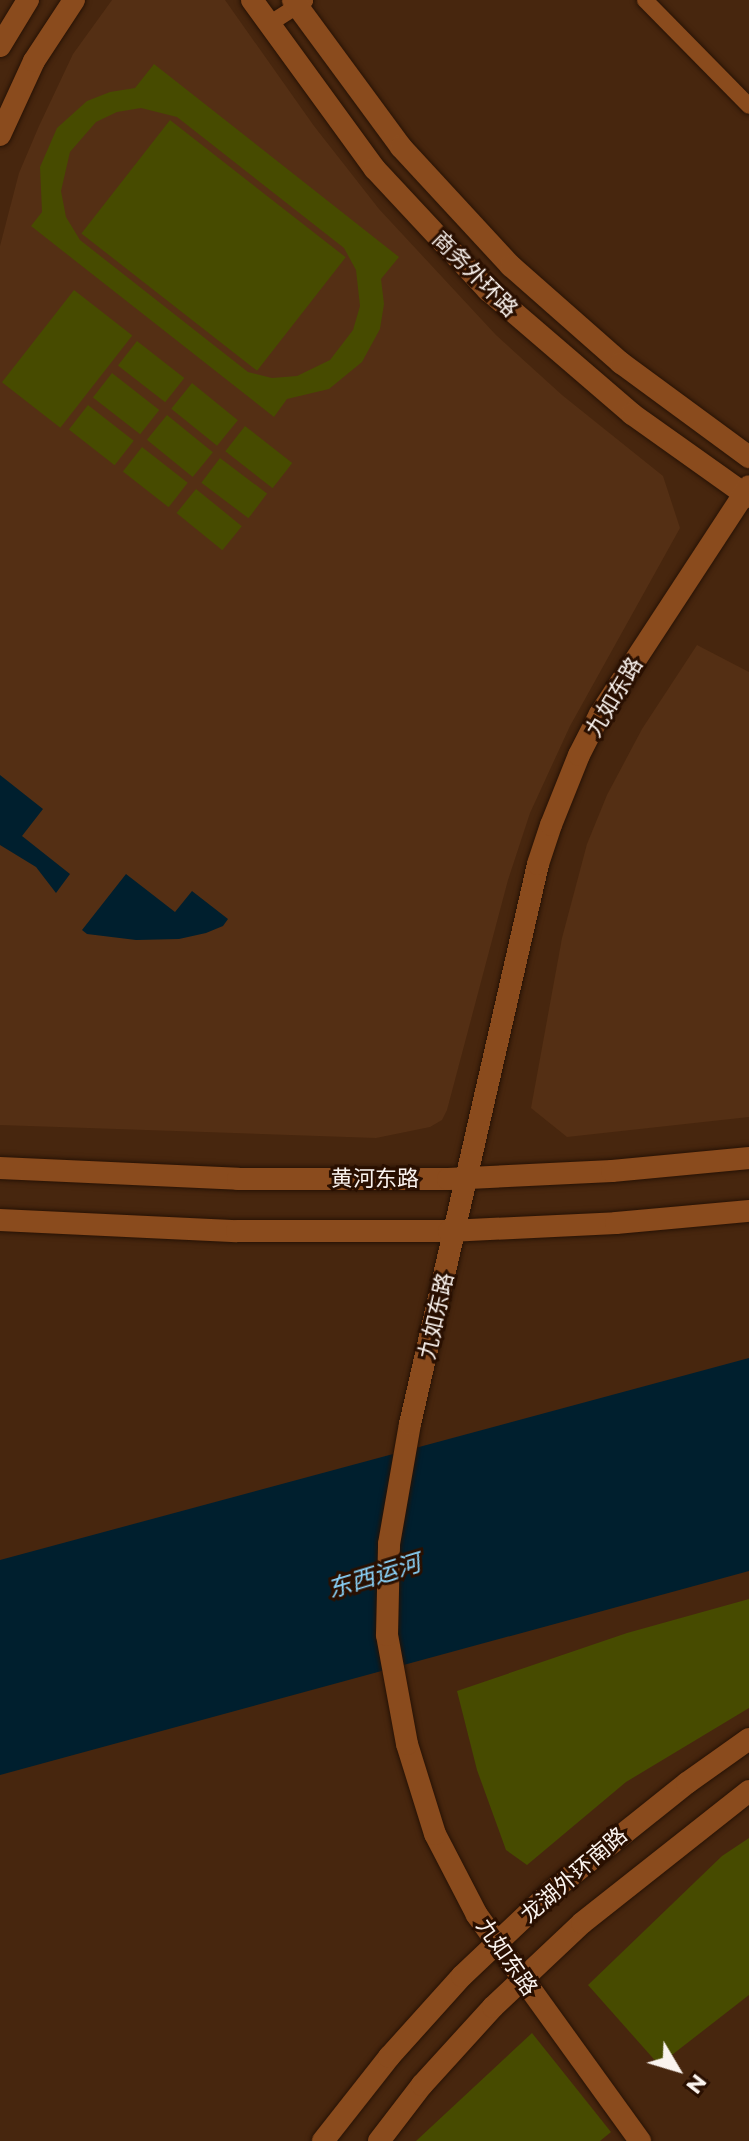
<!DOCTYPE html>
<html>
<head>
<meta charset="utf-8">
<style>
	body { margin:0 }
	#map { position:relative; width:749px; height:2141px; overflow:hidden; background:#47260e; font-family:Montserrat,"Noto Sans SC",sans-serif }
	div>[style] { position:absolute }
	.built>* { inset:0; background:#542f14 }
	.green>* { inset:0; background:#474b00; transform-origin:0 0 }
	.water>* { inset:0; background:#001f2e }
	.roads { filter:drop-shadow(0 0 2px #261205) drop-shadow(0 0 2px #261205) }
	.street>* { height:16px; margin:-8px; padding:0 8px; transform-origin:8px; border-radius:8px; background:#8a4b1d }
	.secondary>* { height:22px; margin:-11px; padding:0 11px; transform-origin:11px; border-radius:11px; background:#8a4b1d }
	span { translate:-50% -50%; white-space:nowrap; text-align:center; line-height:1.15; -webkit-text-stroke:6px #290f00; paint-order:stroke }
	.street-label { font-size:22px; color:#faf3ee }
	.water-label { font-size:24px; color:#8ad3fa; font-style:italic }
	.north { position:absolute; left:637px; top:2029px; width:80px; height:80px; -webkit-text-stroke:6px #290f00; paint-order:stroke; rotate:128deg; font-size:22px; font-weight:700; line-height:32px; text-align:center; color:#faf3ee }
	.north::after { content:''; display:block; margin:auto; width:28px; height:36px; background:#faf3ee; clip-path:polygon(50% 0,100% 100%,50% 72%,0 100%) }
</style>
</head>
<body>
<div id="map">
	<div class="built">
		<div style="clip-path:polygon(112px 0,225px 0,314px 126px,379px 209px,496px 335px,562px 395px,663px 476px,680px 528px,570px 726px,530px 813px,508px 880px,447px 1110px,442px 1120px,430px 1127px,376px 1138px,0 1125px,0 246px,19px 173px,39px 126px,73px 54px)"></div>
		<div style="clip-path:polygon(697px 645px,749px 672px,749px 1117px,567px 1137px,531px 1108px,562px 938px,587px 844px,607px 795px,642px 729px)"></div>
	</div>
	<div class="green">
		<div style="clip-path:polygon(evenodd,154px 64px,399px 257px,381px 279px,384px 304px,380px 329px,362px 362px,329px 389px,287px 399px,274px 417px,31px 226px,42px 212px,40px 167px,57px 128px,87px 101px,110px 92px,135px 88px,154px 64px,141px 108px,177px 117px,344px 248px,356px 270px,360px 306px,353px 330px,330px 360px,297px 376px,272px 378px,248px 372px,80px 240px,66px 217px,61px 191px,70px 152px,96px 122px,117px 112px,141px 108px)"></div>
		<div style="left:170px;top:120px;width:223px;height:144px;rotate:38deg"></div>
		<div style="left:74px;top:290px;width:74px;height:117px;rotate:38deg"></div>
		<div style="left:137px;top:341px;width:60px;height:31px;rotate:38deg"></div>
		<div style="left:112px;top:373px;width:60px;height:31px;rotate:38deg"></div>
		<div style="left:192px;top:383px;width:59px;height:33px;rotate:39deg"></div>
		<div style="left:88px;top:405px;width:58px;height:31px;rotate:38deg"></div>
		<div style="left:167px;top:415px;width:59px;height:32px;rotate:39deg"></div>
		<div style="left:245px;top:426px;width:60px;height:32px;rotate:38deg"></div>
		<div style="left:142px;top:447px;width:58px;height:31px;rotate:38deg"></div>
		<div style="left:220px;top:458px;width:59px;height:31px;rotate:37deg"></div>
		<div style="left:196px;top:489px;width:59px;height:31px;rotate:39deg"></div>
		<div style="clip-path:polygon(749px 1599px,749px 1708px,626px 1782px,527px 1865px,506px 1850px,477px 1770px,457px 1691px,627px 1633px)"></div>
		<div style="clip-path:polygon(749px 1838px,749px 1995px,659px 2065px,588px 1985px,722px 1856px)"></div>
		<div style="clip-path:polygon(532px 2033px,611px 2132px,600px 2141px,416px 2141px)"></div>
	</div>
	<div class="water">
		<div style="clip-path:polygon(0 775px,43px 809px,22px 836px,70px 874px,56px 893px,36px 867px,0 845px)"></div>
		<div style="clip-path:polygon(126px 874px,175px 912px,192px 891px,228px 919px,223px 926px,206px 933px,179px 939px,136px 940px,87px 934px,82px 930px)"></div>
		<div style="clip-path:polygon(749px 1358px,749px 1571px,0 1775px,0 1560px)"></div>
	</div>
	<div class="roads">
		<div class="street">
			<div style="left:645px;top:0;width:148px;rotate:45.5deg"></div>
			<div style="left:269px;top:24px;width:43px;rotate:-32.6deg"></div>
		</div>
		<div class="secondary">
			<div style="left:252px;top:0;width:209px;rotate:54deg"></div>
			<div style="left:375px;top:169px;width:166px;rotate:47deg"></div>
			<div style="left:488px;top:290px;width:190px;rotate:40.7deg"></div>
			<div style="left:632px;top:414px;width:143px;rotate:35.4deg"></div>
			<div style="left:293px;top:0;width:182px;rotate:53.7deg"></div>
			<div style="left:401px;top:147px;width:162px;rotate:47.3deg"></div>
			<div style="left:511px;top:266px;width:147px;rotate:41.4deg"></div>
			<div style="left:621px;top:363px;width:159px;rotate:36.3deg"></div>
			<div style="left:0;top:46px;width:54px;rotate:-58.7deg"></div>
			<div style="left:0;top:135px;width:81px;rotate:-65.3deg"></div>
			<div style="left:34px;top:61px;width:73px;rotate:-56.7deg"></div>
			<div style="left:0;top:1168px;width:238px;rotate:2.6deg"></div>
			<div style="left:238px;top:1179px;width:210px"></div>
			<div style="left:448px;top:1179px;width:164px;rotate:-2.8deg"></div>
			<div style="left:612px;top:1171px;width:138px;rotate:-5.4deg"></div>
			<div style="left:0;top:1220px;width:237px;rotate:2.7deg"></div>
			<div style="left:237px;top:1231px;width:212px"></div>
			<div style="left:449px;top:1231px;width:167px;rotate:-2.7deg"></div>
			<div style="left:616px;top:1223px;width:134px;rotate:-5.2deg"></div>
			<div style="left:323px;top:2141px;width:107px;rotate:-51.8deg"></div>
			<div style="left:389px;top:2057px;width:109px;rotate:-48deg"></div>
			<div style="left:462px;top:1976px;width:125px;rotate:-43.4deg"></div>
			<div style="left:553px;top:1890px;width:171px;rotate:-38.6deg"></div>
			<div style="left:687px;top:1783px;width:76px;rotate:-35.4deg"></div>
			<div style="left:379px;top:2141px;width:71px;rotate:-52.5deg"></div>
			<div style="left:422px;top:2085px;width:105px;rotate:-47.7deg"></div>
			<div style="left:493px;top:2007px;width:122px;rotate:-43.3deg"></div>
			<div style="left:582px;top:1923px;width:213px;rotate:-38.3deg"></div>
			<div style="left:640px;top:2141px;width:279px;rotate:-125.8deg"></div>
			<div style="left:477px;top:1915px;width:91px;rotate:-117.4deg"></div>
			<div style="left:435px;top:1834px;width:94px;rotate:-107.3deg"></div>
			<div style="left:407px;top:1744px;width:111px;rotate:-100.4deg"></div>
			<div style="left:387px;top:1635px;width:91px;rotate:-88.7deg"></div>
			<div style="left:389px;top:1544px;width:122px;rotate:-80.1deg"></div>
			<div style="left:410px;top:1424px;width:574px;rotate:-77.12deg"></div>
			<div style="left:538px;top:864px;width:41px;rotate:-71.6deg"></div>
			<div style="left:551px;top:825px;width:75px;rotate:-68.2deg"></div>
			<div style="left:579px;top:755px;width:46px;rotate:-62.9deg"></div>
			<div style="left:600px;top:714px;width:272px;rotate:-56.8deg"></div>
		</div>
	</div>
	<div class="street-label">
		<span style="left:475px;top:274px;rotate:45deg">商务外环路</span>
		<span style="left:614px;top:697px;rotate:-59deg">九如东路</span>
		<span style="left:375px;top:1179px">黄河东路</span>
		<span style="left:436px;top:1316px;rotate:-77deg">九如东路</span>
		<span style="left:574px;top:1875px;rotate:-41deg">龙湖外环南路</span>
		<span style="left:507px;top:1957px;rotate:55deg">九如东路</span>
	</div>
	<div class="water-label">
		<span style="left:374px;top:1576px;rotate:-17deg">东西运河</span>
	</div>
	<div class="north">N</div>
</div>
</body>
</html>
